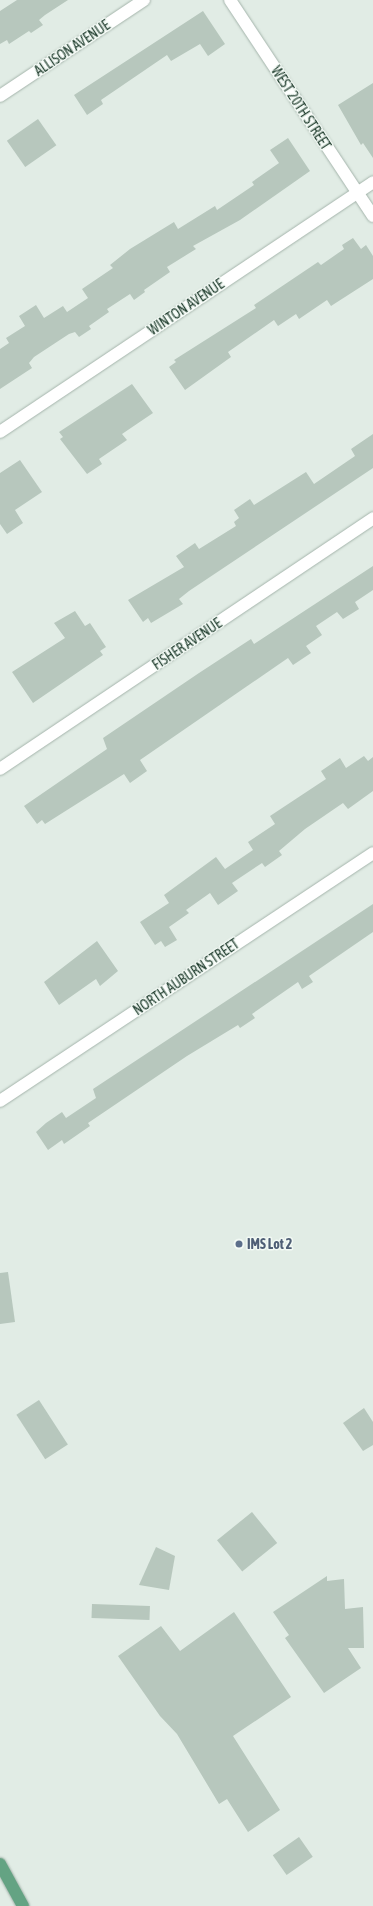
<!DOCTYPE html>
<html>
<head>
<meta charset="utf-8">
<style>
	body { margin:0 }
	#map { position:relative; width:373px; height:1906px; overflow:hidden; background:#e1ece5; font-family:"Asap Condensed",sans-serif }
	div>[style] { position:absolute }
	.building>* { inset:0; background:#b7c7bd; transform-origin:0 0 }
	.roads { filter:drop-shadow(0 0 1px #a4b4ab) drop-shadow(0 0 1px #a4b4ab) }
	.minor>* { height:12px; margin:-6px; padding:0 6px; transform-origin:6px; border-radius:6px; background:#fff }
	.major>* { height:12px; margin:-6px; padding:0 6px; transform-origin:6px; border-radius:6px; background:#64a383 }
	.dots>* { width:11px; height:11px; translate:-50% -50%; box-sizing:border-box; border:2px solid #f2f9f4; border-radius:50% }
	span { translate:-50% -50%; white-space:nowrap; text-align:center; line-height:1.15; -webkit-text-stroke:3px #f2f9f4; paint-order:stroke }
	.street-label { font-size:14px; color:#213e2f }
	.service-label { font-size:14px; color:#4e5e75; font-weight:700 }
	.left { translate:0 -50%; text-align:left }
</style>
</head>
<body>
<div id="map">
	<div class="building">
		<div style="clip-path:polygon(17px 0,68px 0,45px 15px,39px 20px,43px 25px,31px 33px,29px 31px,9px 44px,7px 40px,0 44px,0 11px)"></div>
		<div style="clip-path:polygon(203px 11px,225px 44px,208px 56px,200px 44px,171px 61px,167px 55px,101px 100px,103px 104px,87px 115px,74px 95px)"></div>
		<div style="clip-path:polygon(373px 83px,373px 158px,363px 143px,361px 145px,338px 105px)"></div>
		<div style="left:38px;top:119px;width:32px;height:38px;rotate:55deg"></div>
		<div style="clip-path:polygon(288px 138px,310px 171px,240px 220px,193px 246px,196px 249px,167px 267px,170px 272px,144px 290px,145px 292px,134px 300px,130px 294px,107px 309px,109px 312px,89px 326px,91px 329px,79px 337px,75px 332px,69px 334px,34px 357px,29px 363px,32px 368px,0 389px,0 349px,9px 343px,6px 338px,25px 326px,19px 316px,36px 305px,44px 318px,63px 306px,67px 312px,88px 298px,82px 289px,113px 268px,110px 265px,130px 249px,174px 222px,178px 229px,215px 206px,217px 210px,254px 185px,252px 182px,279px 163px,270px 150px)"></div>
		<div style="clip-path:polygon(353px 238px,361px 249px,366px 245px,373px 256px,373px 279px,331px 306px,327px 300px,299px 319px,296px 314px,278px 326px,274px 320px,228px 352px,231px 357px,185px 390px,169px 367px,176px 362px,174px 360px,256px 308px,254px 305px,318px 262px,321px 265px,344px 249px,342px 245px)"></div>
		<div style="clip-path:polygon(132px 384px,153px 413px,122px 434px,127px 440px,99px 459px,102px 464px,87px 474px,60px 439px,63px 437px,59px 432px)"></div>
		<div style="clip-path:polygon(373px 434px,373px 468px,189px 591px,179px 599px,183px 604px,151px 623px,148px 618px,143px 622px,128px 600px,184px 567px,176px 556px,195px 543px,199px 549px,236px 526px,234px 522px,239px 518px,234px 510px,250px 499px,254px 505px,306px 472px,314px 484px,355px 456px,351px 449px)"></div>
		<div style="clip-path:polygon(20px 460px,42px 492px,15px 510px,23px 523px,7px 534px,0 524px,0 473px)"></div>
		<div style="clip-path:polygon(373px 566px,373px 590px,355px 602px,359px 609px,343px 619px,337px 612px,316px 626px,322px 635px,306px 646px,311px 653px,293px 665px,288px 658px,140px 760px,147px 771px,130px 783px,124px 774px,45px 824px,42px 820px,37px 824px,24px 806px,107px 749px,103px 738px,199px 673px,251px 639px,254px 644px)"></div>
		<div style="clip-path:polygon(75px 611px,85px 626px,90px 623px,106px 647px,100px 651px,103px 655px,33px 703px,12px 672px,65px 638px,54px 623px)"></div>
		<div style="clip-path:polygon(364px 756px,368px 761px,373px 757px,373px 791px,348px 809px,343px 803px,305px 829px,279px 851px,282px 855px,265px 867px,262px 863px,232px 883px,238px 891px,218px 905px,210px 893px,186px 910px,189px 913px,169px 927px,177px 940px,165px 947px,161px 941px,155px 945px,140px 922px,169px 903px,164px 895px,216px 857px,225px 869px,253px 850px,248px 842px,275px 824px,270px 816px,326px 779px,321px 771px,340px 758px,346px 768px)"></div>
		<div style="clip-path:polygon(373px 904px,373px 932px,309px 976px,313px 982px,302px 989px,298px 982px,252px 1014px,255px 1018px,240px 1028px,238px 1025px,187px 1056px,88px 1123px,90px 1126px,64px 1144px,62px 1140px,48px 1150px,36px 1132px,46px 1123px,62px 1112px,66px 1118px,96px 1098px,93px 1089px)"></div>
		<div style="clip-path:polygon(97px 941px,118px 971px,100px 986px,96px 979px,59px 1005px,44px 982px)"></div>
		<div style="clip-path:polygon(8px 1272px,15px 1322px,0 1324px,0 1273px)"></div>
		<div style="left:39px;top:1400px;width:53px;height:27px;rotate:57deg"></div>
		<div style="clip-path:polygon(364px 1408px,373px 1422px,373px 1445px,363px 1451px,343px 1423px)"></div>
		<div style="left:252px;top:1512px;width:40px;height:45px;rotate:51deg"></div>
		<div style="clip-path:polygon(156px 1547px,175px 1556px,169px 1590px,139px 1585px)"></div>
		<div style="clip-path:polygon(327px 1576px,327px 1581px,344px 1579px,345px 1609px,363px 1607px,364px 1648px,348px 1648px,361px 1668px,324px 1693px,285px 1638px,289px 1635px,273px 1612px)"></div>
		<div style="left:92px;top:1604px;width:58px;height:14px;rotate:2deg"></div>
		<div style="clip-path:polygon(234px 1612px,291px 1697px,233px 1736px,280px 1810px,248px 1832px,227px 1799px,219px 1804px,177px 1734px,160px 1716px,118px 1656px,161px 1626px,180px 1651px)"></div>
		<div style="left:299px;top:1837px;width:24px;height:32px;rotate:55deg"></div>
	</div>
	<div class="roads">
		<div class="minor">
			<div style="left:230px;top:0;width:259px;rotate:56.5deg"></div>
			<div style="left:0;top:96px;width:173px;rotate:-33.7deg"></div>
			<div style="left:0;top:432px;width:449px;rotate:-33.8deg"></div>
			<div style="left:0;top:769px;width:450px;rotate:-33.9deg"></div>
			<div style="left:0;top:1101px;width:448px;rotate:-33.6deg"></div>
		</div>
		<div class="major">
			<div style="left:0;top:1864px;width:48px;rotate:61.3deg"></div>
		</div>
	</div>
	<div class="dots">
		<div style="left:239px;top:1244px;background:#5c6f8a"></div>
	</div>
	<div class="street-label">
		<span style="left:72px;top:48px;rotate:-34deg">ALLISON AVENUE</span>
		<span style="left:301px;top:108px;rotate:57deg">WEST 20TH STREET</span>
		<span style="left:186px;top:307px;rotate:-34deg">WINTON AVENUE</span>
		<span style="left:187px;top:644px;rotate:-34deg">FISHER AVENUE</span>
		<span style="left:186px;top:977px;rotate:-34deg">NORTH AUBURN STREET</span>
	</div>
	<div class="service-label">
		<span class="left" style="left:247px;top:1244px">IMS Lot 2</span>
	</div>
</div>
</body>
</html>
